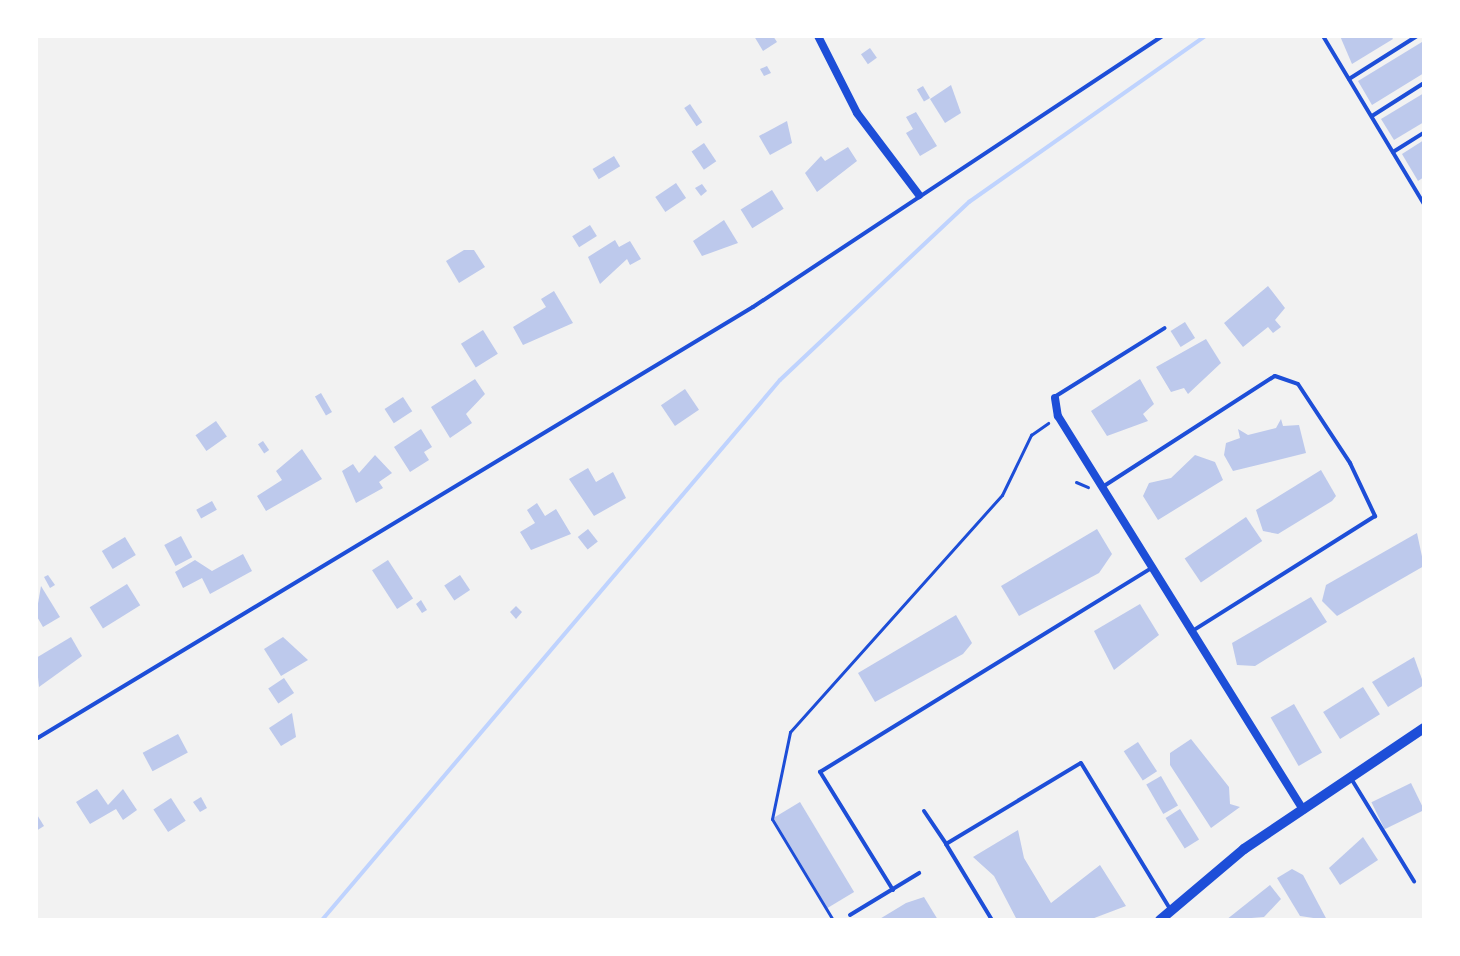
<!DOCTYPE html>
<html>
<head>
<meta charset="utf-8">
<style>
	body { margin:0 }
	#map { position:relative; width:1460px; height:956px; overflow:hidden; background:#f2f2f2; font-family:"Alegreya Sans",sans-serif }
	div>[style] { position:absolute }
	.stream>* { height:4px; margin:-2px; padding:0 2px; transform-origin:2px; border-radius:2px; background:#bfd3fe }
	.building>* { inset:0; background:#bdc9ec; transform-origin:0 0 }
	.path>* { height:3px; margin:-1.5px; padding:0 1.5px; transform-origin:1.5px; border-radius:1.5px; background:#1d4ed8 }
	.service>* { height:4px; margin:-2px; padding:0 2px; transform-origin:2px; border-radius:2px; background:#1d4ed8 }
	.minor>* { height:8px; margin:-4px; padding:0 4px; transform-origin:4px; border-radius:4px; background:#1d4ed8 }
	.tertiary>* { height:10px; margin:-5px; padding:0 5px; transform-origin:5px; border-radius:5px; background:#1d4ed8 }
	span { translate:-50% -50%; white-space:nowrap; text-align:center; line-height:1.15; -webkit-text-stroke:7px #fff; paint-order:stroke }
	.frame { position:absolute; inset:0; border:38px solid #fff; pointer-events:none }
</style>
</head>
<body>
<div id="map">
	<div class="stream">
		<div style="left:322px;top:920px;width:708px;rotate:-49.7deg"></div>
		<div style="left:780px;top:380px;width:260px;rotate:-43.3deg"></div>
		<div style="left:969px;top:202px;width:289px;rotate:-35.1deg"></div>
	</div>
	<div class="building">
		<div style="clip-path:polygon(754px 36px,773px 36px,777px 42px,763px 51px)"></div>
		<div style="clip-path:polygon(1340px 36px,1391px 36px,1393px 39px,1352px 64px)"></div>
		<div style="clip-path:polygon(1422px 42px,1424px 73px,1372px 105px,1358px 81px)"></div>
		<div style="left:870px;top:48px;width:12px;height:11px;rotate:55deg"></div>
		<div style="clip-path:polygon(767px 66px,771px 73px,764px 76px,760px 69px)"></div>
		<div style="clip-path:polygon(951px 85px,961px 113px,945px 123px,930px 99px)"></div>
		<div style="left:923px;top:86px;width:14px;height:7px;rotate:60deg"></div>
		<div style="clip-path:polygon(1424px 93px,1424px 122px,1394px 140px,1381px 119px)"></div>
		<div style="left:690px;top:104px;width:22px;height:7px;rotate:56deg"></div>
		<div style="clip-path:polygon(916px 112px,937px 146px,920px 156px,906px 133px,913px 129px,906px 117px)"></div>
		<div style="clip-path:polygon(787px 121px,792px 143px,770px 155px,759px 136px)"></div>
		<div style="clip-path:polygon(1424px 140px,1424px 177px,1418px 181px,1402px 154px)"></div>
		<div style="left:704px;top:143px;width:22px;height:15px;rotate:56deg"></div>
		<div style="clip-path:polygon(848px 147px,857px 161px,817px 192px,805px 173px,821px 156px,825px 161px)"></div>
		<div style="left:614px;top:156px;width:12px;height:25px;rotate:59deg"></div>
		<div style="left:676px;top:183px;width:18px;height:25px;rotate:56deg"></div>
		<div style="clip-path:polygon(702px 184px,707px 191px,701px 196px,695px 188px)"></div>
		<div style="left:772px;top:190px;width:22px;height:37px;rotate:58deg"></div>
		<div style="clip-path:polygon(724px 220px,738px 243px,702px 256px,693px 241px)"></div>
		<div style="left:590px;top:225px;width:13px;height:21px;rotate:58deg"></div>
		<div style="clip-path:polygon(615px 240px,619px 247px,630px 241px,641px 259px,630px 265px,627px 259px,600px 284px,588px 257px)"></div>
		<div style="clip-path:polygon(464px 250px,474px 250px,485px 267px,459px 283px,446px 261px)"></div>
		<div style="clip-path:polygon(1268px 286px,1285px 308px,1275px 320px,1281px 327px,1273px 333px,1268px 327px,1243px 347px,1224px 323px)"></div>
		<div style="clip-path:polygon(554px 291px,573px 323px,523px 345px,513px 327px,546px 307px,541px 299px)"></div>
		<div style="left:1185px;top:322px;width:19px;height:17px;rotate:58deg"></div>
		<div style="left:483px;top:330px;width:28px;height:26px;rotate:58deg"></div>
		<div style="clip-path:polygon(1206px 339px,1221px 363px,1188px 394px,1184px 388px,1171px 392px,1156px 367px)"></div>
		<div style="clip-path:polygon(475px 379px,485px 394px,466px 414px,472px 423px,450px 438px,431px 407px)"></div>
		<div style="clip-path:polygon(1140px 379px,1154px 404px,1143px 414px,1148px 421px,1107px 436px,1091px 411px)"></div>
		<div style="left:685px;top:389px;width:25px;height:29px;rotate:56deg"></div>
		<div style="left:321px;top:393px;width:22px;height:7px;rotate:60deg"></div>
		<div style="left:403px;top:397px;width:17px;height:22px;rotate:57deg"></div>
		<div style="clip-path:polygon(1281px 419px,1283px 426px,1299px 425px,1306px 453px,1233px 471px,1224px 455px,1226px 443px,1240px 438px,1238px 429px,1248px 435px,1276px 428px)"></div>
		<div style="left:216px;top:421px;width:19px;height:25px;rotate:55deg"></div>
		<div style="clip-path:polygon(421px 429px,432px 447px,424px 452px,429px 460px,410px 472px,394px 447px)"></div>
		<div style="left:263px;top:441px;width:11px;height:6px;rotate:56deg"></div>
		<div style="clip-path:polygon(302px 449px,322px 479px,266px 511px,257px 496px,282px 480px,276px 471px)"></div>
		<div style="clip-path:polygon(375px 455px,392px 473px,379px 482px,383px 488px,356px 503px,342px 471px,353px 464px,359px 473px)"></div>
		<div style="clip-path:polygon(1195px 455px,1215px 462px,1223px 480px,1158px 520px,1143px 496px,1149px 483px,1171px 478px)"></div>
		<div style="clip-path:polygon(588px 468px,596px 482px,613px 472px,626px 498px,594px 516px,569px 479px)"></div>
		<div style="clip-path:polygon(1321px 470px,1336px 496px,1332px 501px,1278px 534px,1263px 531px,1256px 510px)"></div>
		<div style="left:212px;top:501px;width:10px;height:18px;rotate:61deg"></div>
		<div style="clip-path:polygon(537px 503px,545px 516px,556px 509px,571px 534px,531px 550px,520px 532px,535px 523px,527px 510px)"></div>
		<div style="left:1246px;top:517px;width:29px;height:74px;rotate:56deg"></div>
		<div style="left:588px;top:529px;width:16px;height:13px;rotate:52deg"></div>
		<div style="clip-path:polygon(1097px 529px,1112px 554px,1099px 573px,1019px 616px,1001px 586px)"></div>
		<div style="clip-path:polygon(1417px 533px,1424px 566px,1337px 616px,1322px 601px,1326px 585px)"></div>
		<div style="left:181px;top:536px;width:24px;height:19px;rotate:62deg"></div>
		<div style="left:125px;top:537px;width:21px;height:27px;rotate:59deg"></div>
		<div style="clip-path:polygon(243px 554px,252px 571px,210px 594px,202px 578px,183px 588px,175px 572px,195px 560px,212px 571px)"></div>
		<div style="left:388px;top:560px;width:46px;height:19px;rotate:57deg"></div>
		<div style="clip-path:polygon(48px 575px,55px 585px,50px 588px,44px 577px)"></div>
		<div style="left:460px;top:575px;width:18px;height:19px;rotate:56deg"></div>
		<div style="left:127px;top:584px;width:25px;height:44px;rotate:58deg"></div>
		<div style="clip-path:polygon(41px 586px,60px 617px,43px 627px,36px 615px)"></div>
		<div style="clip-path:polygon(1311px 597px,1327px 622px,1255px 666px,1237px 665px,1232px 643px)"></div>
		<div style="clip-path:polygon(421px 600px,427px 610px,422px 613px,416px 604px)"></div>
		<div style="clip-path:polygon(1140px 604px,1159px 635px,1114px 670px,1094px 631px)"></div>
		<div style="clip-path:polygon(516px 606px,522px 612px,516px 619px,510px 612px)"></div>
		<div style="clip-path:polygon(956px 615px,972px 643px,963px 654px,875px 702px,858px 673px)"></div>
		<div style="clip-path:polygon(71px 637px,82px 656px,39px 687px,36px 658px)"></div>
		<div style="clip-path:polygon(283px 637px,308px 660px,281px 676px,264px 649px)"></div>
		<div style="clip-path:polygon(1414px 657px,1424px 685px,1388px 707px,1372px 682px)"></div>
		<div style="left:284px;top:678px;width:18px;height:19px;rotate:56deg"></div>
		<div style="left:1363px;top:687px;width:32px;height:47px;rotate:58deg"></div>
		<div style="left:1294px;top:704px;width:56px;height:27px;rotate:60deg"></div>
		<div style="clip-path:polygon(292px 713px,296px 737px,281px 746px,269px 728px)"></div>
		<div style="left:178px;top:734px;width:21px;height:40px;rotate:62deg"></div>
		<div style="clip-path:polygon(1191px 739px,1229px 787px,1230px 804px,1240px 807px,1211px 828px,1170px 765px,1170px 753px)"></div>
		<div style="left:1138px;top:742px;width:35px;height:17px;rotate:57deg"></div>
		<div style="left:1161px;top:776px;width:34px;height:17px;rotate:60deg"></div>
		<div style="left:1411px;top:783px;width:30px;height:44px;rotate:64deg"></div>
		<div style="clip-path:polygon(97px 789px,108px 805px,123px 789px,137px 810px,123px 820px,116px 809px,90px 824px,76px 802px)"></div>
		<div style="clip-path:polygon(201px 797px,207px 808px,200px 812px,193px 802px)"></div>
		<div style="left:171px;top:798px;width:27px;height:21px;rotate:57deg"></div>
		<div style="left:800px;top:802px;width:105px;height:31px;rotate:59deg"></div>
		<div style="left:1180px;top:809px;width:36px;height:17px;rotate:58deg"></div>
		<div style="clip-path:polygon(36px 813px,44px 826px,36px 831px)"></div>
		<div style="clip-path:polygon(1018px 830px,1024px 858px,1051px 903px,1100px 865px,1126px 906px,1089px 920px,1017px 920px,994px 876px,973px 857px)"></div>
		<div style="clip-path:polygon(1363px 837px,1378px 860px,1340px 885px,1329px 868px)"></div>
		<div style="clip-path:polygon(1292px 869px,1303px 875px,1327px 920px,1300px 916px,1277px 878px)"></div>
		<div style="clip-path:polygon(1270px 885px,1281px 899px,1264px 917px,1226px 920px)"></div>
		<div style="clip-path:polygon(924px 897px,938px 920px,878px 920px,906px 903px)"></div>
	</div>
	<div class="path">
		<div style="left:1076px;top:482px;width:13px;rotate:23deg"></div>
		<div style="left:833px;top:920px;width:118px;rotate:-121.1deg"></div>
		<div style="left:772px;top:819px;width:89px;rotate:-78.3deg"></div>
		<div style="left:790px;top:732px;width:318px;rotate:-48.2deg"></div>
		<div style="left:1002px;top:495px;width:67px;rotate:-64.2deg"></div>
		<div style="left:1031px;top:435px;width:21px;rotate:-35deg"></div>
	</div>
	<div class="service">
		<div style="left:1323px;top:36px;width:196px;rotate:59deg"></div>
		<div style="left:1349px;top:79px;width:80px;rotate:-32.3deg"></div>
		<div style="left:1372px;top:116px;width:62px;rotate:-32.4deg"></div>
		<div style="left:1393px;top:152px;width:36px;rotate:-32deg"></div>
		<div style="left:1056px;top:396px;width:128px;rotate:-32deg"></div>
		<div style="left:1104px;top:486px;width:203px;rotate:-32.8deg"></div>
		<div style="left:1275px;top:376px;width:24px;rotate:19deg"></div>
		<div style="left:1298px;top:384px;width:95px;rotate:56.6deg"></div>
		<div style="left:1350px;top:463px;width:59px;rotate:64.7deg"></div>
		<div style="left:1375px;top:516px;width:218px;rotate:147.8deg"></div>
		<div style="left:36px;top:739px;width:837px;rotate:-31.07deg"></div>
		<div style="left:753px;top:307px;width:491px;rotate:-33.5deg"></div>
		<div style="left:1352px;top:780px;width:119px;rotate:58.5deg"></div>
		<div style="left:924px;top:811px;width:40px;rotate:56deg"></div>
		<div style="left:893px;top:890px;width:139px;rotate:-121.7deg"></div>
		<div style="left:820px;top:772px;width:389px;rotate:-31.6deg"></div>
		<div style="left:850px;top:915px;width:81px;rotate:-31.3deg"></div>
		<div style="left:992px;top:920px;width:89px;rotate:-121.2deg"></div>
		<div style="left:946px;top:844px;width:157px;rotate:-31deg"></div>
		<div style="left:1081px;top:763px;width:171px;rotate:58.6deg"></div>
	</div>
	<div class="minor">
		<div style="left:818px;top:36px;width:86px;rotate:63.1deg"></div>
		<div style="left:857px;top:113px;width:103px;rotate:52.9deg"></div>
		<div style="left:1055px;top:398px;width:18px;rotate:81deg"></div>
		<div style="left:1058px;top:416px;width:464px;rotate:58.1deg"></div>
	</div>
	<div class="tertiary">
		<div style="left:1160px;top:920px;width:110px;rotate:-40.2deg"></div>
		<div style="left:1244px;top:849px;width:217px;rotate:-33.9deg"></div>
	</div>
	<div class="frame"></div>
</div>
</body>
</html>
